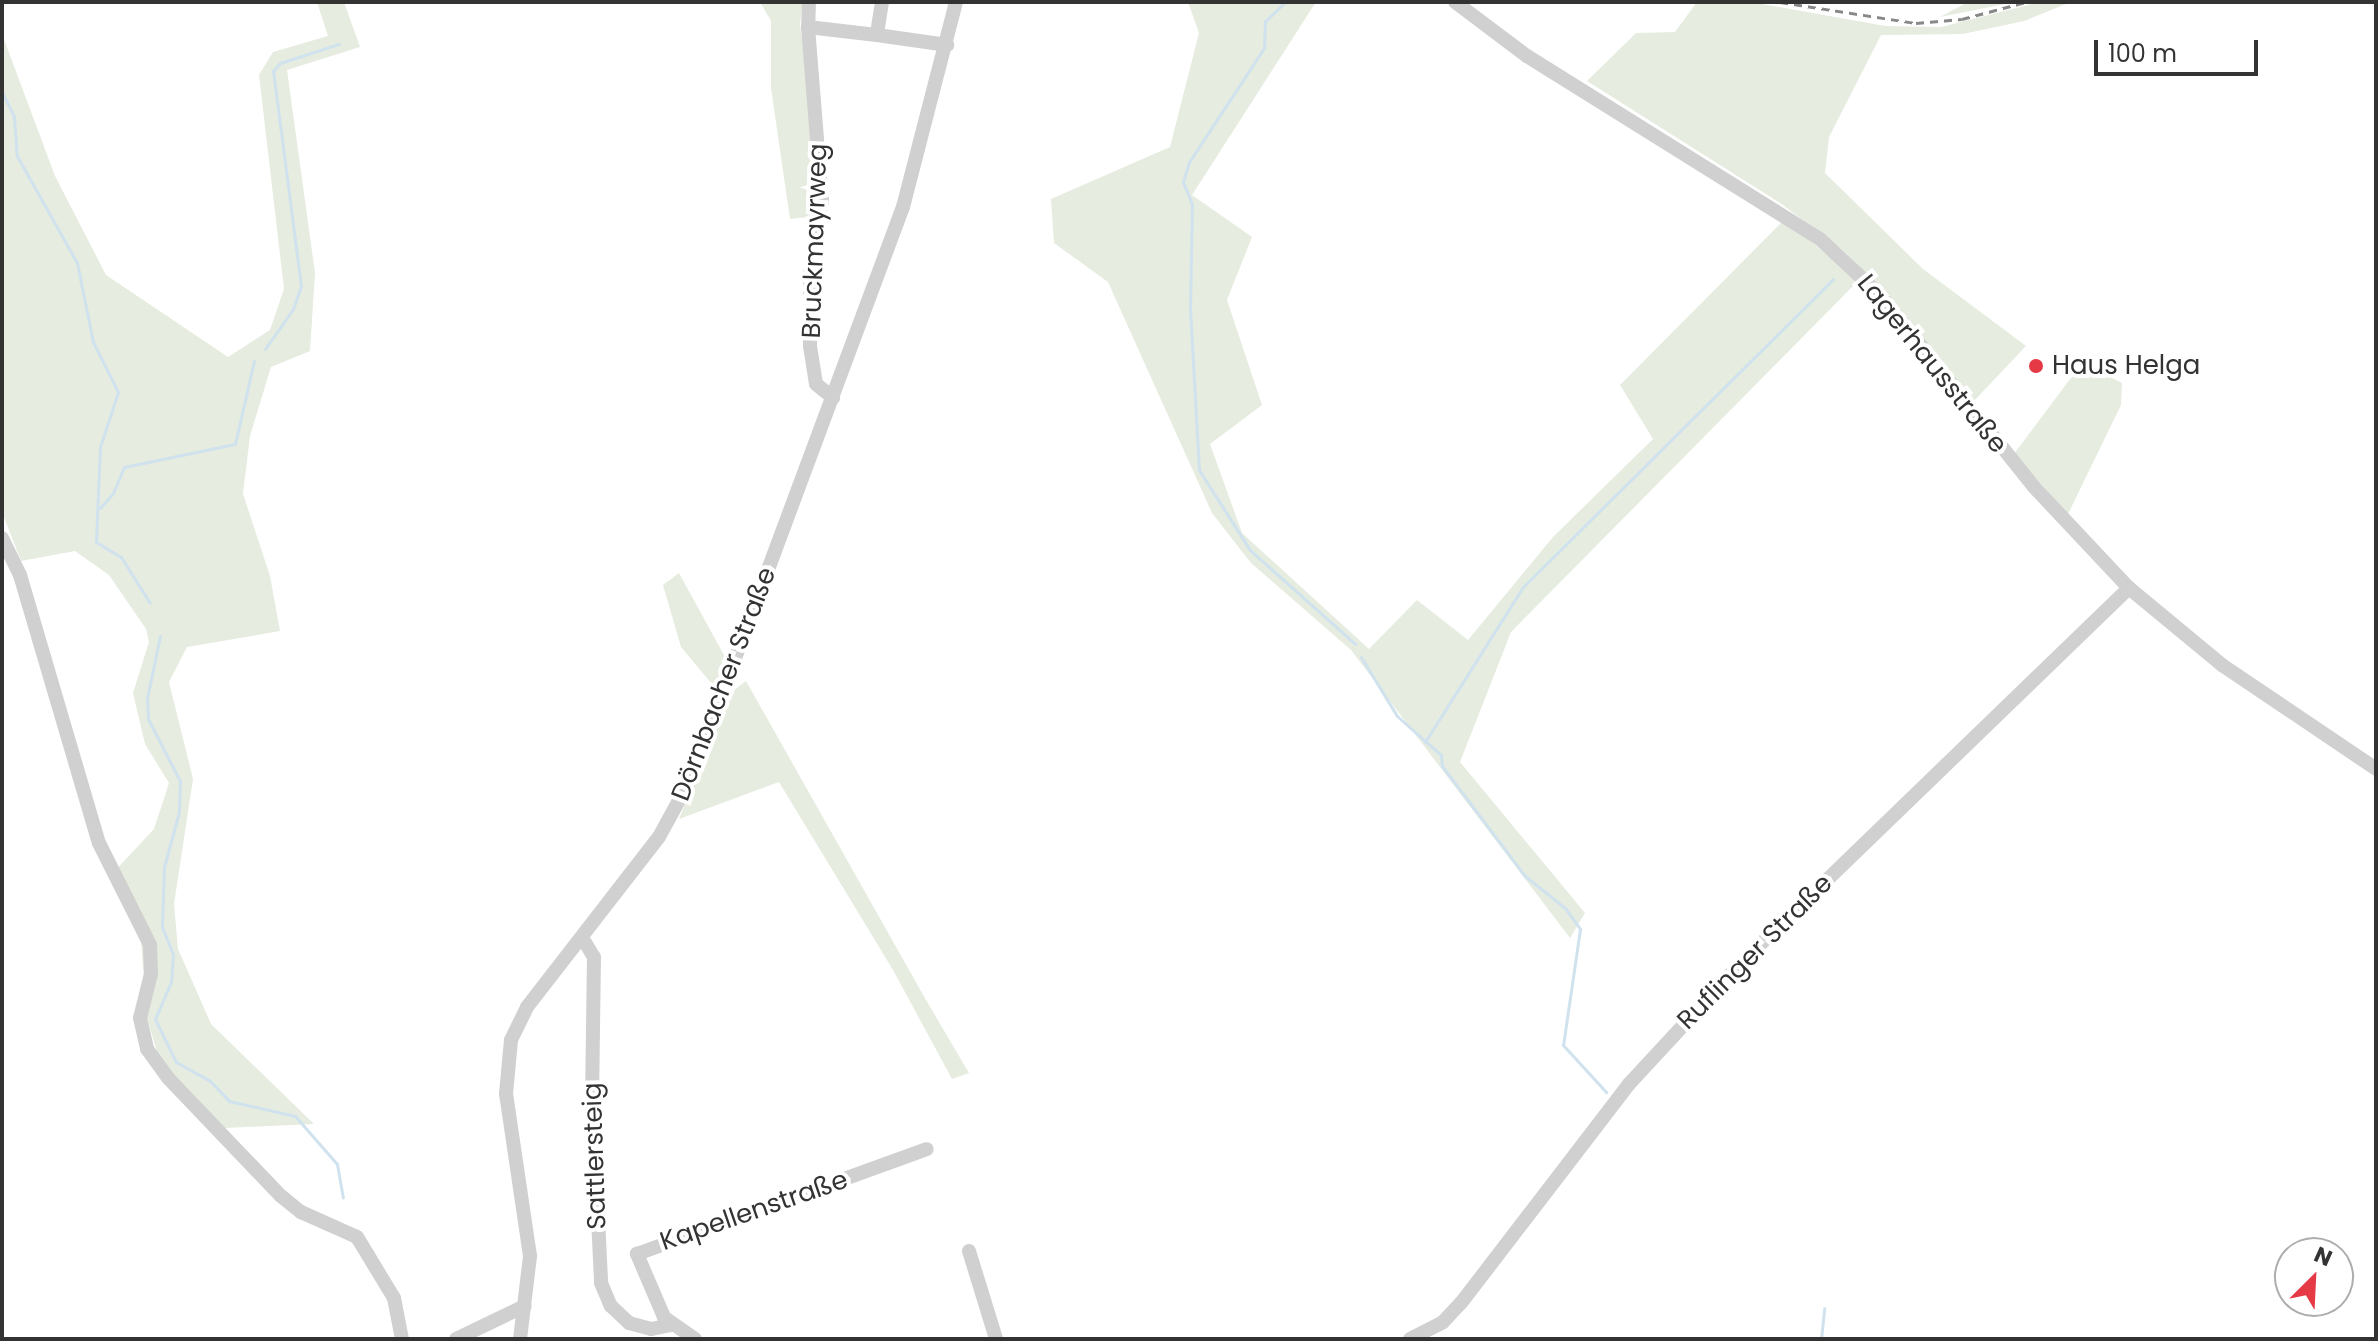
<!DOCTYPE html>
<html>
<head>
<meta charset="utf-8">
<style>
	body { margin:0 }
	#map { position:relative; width:2378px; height:1341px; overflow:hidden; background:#fff; font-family:Poppins,sans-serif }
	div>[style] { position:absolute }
	.green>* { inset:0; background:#e6ecdf }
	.stream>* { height:3px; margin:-1.5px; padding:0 1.5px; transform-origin:1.5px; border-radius:1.5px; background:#cfe2ee }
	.minor>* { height:14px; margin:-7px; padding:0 7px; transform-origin:7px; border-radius:7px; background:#d0d0d0 }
	.rail>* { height:3px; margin-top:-1.5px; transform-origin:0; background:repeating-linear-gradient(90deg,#888 0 8px,transparent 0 14px) }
	.dots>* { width:22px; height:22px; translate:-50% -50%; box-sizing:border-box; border:4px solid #fff; border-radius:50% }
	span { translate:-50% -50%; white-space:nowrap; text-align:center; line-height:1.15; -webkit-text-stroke:8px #fff; paint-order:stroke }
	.street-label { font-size:26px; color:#333 }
	.poi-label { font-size:26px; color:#333 }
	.left { translate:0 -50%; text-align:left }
	.frame { position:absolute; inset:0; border:4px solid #333; pointer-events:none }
	.north { position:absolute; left:2274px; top:1237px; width:80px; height:80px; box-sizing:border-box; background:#fff; border:2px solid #adadad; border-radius:50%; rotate:24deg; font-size:22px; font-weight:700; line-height:32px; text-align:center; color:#333 }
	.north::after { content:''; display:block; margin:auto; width:28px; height:36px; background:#e63946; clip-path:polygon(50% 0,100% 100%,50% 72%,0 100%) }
	.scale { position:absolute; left:2094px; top:40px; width:164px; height:36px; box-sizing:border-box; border:4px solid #333; border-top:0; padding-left:10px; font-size:24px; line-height:28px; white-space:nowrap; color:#333; -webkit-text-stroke:6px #fff; paint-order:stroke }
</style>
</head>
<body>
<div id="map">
	<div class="green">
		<div style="clip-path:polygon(317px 2px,344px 2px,360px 47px,287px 70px,315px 273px,310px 351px,271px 367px,250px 436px,243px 494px,270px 576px,280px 631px,187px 647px,169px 682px,193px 779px,174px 904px,178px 949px,211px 1024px,314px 1124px,225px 1128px,160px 1062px,147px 1018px,140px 928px,112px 874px,154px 829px,169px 783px,145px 744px,133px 693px,149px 642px,146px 629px,109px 575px,75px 551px,21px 561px,2px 512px,2px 34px,55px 176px,106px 275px,228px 357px,270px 330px,284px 289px,259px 75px,273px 52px,328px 36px)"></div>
		<div style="clip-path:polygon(760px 2px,803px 2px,800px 24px,816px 143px,816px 216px,790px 219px,771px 88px,771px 21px)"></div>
		<div style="clip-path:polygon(1188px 2px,1316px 2px,1192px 195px,1252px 237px,1227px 300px,1262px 405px,1210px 444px,1242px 533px,1369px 649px,1417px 600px,1468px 640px,1553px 537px,1653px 439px,1620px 385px,1785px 219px,1858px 281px,1511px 632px,1460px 762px,1585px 913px,1570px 938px,1351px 650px,1251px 563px,1212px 513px,1108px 282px,1054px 243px,1051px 199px,1170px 147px,1199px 33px)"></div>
		<div style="clip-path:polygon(1697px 2px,1751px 2px,1885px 26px,1941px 27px,2040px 2px,2071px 2px,2024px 21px,1963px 34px,1881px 35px,1829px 137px,1825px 173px,1923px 269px,2026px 346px,1973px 402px,1847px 254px,1783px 205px,1587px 81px,1636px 33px,1675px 32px)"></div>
		<div style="clip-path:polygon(1968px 2px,2015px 2px,1940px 17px)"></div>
		<div style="clip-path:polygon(2082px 363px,2122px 383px,2121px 405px,2068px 514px,2014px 454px)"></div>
		<div style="clip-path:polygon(679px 573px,725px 657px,716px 689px,681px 647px,663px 585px)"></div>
		<div style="clip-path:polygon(746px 681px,926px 1000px,969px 1073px,952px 1079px,893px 970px,779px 782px,679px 819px,729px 694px)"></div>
	</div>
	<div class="stream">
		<div style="left:1285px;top:2px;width:28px;rotate:136deg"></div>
		<div style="left:1265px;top:21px;width:27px;rotate:92deg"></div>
		<div style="left:1264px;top:48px;width:136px;rotate:123.3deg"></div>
		<div style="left:1189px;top:162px;width:21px;rotate:107deg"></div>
		<div style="left:1183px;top:182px;width:24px;rotate:68deg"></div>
		<div style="left:1192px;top:204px;width:105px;rotate:91.1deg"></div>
		<div style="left:1190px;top:309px;width:161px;rotate:86.8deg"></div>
		<div style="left:1199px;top:470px;width:95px;rotate:57.5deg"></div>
		<div style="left:1250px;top:550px;width:141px;rotate:41.8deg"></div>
		<div style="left:2px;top:92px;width:28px;rotate:64deg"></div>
		<div style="left:14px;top:117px;width:39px;rotate:86deg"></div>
		<div style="left:17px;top:156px;width:123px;rotate:60.7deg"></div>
		<div style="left:77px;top:263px;width:81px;rotate:78.6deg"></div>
		<div style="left:93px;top:342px;width:56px;rotate:63.4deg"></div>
		<div style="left:118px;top:392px;width:58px;rotate:108.1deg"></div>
		<div style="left:100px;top:447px;width:95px;rotate:92.4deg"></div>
		<div style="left:96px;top:542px;width:29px;rotate:31deg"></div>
		<div style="left:121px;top:557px;width:54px;rotate:57.8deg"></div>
		<div style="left:265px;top:349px;width:49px;rotate:-55deg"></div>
		<div style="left:293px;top:309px;width:24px;rotate:-71deg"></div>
		<div style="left:301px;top:286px;width:217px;rotate:-97.4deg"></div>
		<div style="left:273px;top:71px;width:11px;rotate:-49deg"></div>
		<div style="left:280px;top:63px;width:62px;rotate:-17.9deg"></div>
		<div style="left:100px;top:508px;width:20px;rotate:-49deg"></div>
		<div style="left:113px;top:493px;width:28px;rotate:-67deg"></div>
		<div style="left:124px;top:467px;width:113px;rotate:-11.7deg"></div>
		<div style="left:235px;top:444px;width:85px;rotate:-77.1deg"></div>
		<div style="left:160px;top:636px;width:63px;rotate:101.8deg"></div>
		<div style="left:147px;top:698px;width:21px;rotate:87deg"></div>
		<div style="left:148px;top:719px;width:70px;rotate:62.7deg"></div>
		<div style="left:180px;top:781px;width:31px;rotate:92deg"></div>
		<div style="left:179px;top:812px;width:57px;rotate:105.3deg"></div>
		<div style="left:164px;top:867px;width:60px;rotate:91.9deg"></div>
		<div style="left:162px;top:927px;width:29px;rotate:68deg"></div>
		<div style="left:173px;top:954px;width:28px;rotate:94deg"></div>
		<div style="left:171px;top:982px;width:40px;rotate:113.4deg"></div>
		<div style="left:155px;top:1019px;width:48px;rotate:64deg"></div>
		<div style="left:176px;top:1062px;width:39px;rotate:29deg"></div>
		<div style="left:210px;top:1081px;width:28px;rotate:46deg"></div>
		<div style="left:229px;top:1101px;width:68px;rotate:12.8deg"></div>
		<div style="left:295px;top:1116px;width:64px;rotate:48.8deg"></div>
		<div style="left:337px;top:1164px;width:34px;rotate:80deg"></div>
		<div style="left:1361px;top:657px;width:69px;rotate:58.6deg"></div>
		<div style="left:1397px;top:716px;width:59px;rotate:41.6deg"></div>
		<div style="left:1441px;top:755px;width:11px;rotate:85deg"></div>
		<div style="left:1442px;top:766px;width:138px;rotate:53deg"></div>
		<div style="left:1525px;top:876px;width:51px;rotate:38.7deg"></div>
		<div style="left:1565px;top:908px;width:26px;rotate:54deg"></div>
		<div style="left:1580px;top:929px;width:117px;rotate:98.3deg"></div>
		<div style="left:1563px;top:1045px;width:64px;rotate:47.5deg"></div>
		<div style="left:1425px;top:742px;width:183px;rotate:-57.7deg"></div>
		<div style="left:1523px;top:587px;width:437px;rotate:-44.8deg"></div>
		<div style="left:1821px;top:1339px;width:31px;rotate:-84deg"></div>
	</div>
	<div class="minor">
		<div style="left:809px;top:2px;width:25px;rotate:92deg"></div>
		<div style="left:808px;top:27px;width:69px;rotate:6.6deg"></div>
		<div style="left:882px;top:2px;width:33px;rotate:99deg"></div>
		<div style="left:877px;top:35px;width:71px;rotate:8.1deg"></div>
		<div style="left:1455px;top:2px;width:90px;rotate:36.9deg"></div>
		<div style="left:1527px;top:56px;width:345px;rotate:32deg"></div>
		<div style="left:1820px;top:239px;width:83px;rotate:43.1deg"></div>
		<div style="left:1881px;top:296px;width:245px;rotate:51.3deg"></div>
		<div style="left:2034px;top:487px;width:139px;rotate:46.8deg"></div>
		<div style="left:2129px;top:588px;width:121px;rotate:39.6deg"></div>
		<div style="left:2222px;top:665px;width:186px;rotate:34deg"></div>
		<div style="left:808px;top:27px;width:174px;rotate:85.4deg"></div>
		<div style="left:822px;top:200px;width:75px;rotate:99.2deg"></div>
		<div style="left:810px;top:274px;width:72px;rotate:90deg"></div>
		<div style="left:810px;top:346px;width:38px;rotate:81deg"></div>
		<div style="left:816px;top:384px;width:22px;rotate:39deg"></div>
		<div style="left:2px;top:538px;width:41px;rotate:64.1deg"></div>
		<div style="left:20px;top:575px;width:279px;rotate:73.6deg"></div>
		<div style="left:99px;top:843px;width:114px;rotate:63.4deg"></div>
		<div style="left:150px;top:945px;width:29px;rotate:88deg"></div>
		<div style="left:151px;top:974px;width:45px;rotate:104deg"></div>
		<div style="left:140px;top:1018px;width:32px;rotate:77deg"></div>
		<div style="left:147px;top:1049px;width:37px;rotate:54deg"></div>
		<div style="left:169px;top:1079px;width:162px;rotate:46.3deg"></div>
		<div style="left:281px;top:1196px;width:26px;rotate:39deg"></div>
		<div style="left:301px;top:1212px;width:61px;rotate:24.1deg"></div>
		<div style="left:357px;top:1237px;width:71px;rotate:58.8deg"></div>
		<div style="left:394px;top:1298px;width:42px;rotate:79deg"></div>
		<div style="left:583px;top:939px;width:21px;rotate:59deg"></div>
		<div style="left:594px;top:957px;width:139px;rotate:90.8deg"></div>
		<div style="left:592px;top:1096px;width:187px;rotate:87.2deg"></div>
		<div style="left:601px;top:1283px;width:25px;rotate:67deg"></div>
		<div style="left:611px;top:1306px;width:25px;rotate:43deg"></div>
		<div style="left:629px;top:1323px;width:23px;rotate:15deg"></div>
		<div style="left:651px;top:1329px;width:21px;rotate:-11deg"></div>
		<div style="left:969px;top:1251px;width:92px;rotate:72.9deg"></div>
		<div style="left:456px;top:1339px;width:76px;rotate:-25.6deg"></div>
		<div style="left:520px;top:1339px;width:84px;rotate:-83.1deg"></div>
		<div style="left:530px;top:1256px;width:164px;rotate:-98.4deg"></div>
		<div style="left:506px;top:1094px;width:54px;rotate:-84.7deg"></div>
		<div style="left:511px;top:1040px;width:37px;rotate:-64deg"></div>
		<div style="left:527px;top:1007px;width:215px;rotate:-52.2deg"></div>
		<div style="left:659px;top:837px;width:63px;rotate:-61.4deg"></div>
		<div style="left:689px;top:782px;width:614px;rotate:-69.59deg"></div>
		<div style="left:903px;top:207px;width:212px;rotate:-75.5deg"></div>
		<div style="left:695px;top:1339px;width:38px;rotate:-145deg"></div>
		<div style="left:664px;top:1317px;width:69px;rotate:-113.2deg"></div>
		<div style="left:637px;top:1254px;width:308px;rotate:-19.9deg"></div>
		<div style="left:1410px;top:1339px;width:37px;rotate:-27deg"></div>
		<div style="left:1443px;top:1322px;width:26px;rotate:-47deg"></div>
		<div style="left:1461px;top:1303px;width:276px;rotate:-52.5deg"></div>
		<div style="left:1629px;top:1084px;width:163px;rotate:-47.2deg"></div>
		<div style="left:1740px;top:964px;width:541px;rotate:-44.03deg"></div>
	</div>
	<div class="rail">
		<div style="left:1780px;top:2px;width:138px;rotate:8.8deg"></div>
		<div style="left:1916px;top:23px;width:46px;rotate:-5deg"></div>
		<div style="left:1962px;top:19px;width:66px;rotate:-14.9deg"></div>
	</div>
	<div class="dots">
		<div style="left:2036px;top:366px;background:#e63946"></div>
	</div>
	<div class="street-label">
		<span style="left:815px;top:241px;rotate:-88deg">Bruckmayrweg</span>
		<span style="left:1932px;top:364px;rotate:51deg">Lagerhausstraße</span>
		<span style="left:724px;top:684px;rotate:-69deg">Dörnbacher Straße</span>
		<span style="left:1755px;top:952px;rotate:-45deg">Ruflinger Straße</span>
		<span style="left:595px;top:1156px;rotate:-92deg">Sattlersteig</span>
		<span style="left:754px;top:1211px;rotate:-19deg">Kapellenstraße</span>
	</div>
	<div class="poi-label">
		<span class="left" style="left:2052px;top:366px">Haus Helga</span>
	</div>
	<div class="frame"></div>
	<div class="north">N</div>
	<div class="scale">100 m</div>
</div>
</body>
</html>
